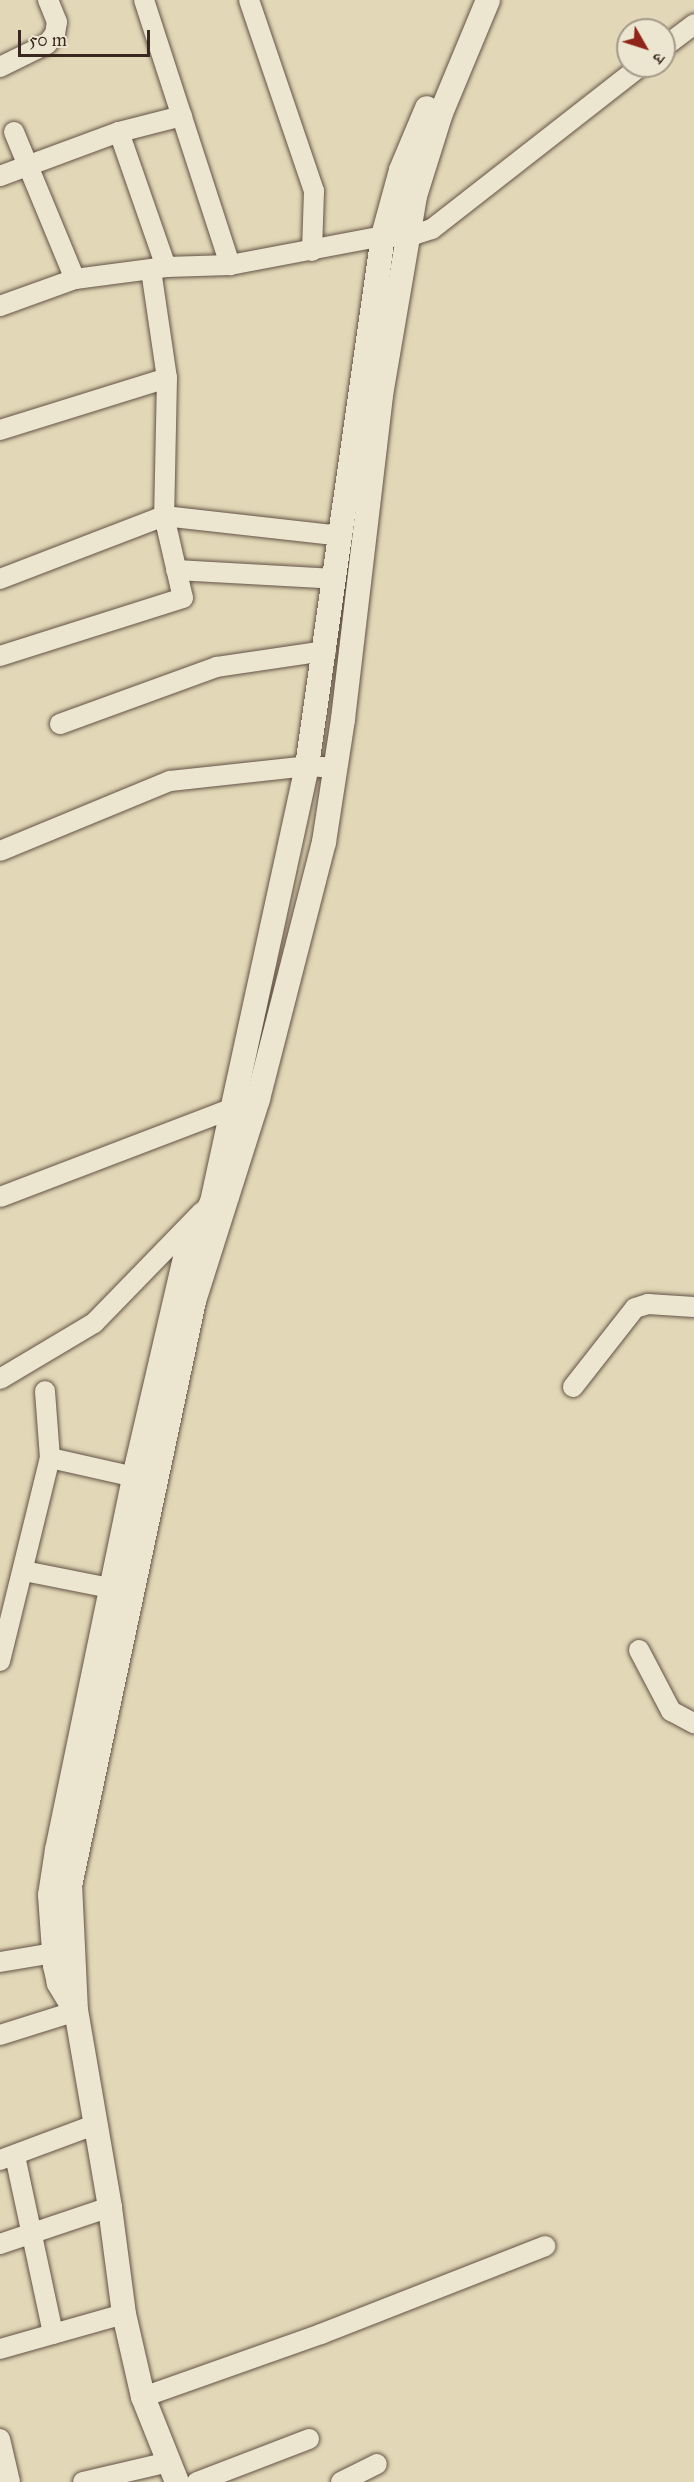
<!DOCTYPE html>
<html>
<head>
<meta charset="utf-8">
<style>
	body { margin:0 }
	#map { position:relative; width:694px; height:2482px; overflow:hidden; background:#e2d8b7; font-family:"IM FELL Great Primer","Noto Serif Devanagari",serif }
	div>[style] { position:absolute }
	.roads { filter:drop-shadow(0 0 2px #645346) drop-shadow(0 0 2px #645346) }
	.minor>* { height:20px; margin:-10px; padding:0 10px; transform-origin:10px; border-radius:10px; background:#ece6d0 }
	.tertiary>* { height:24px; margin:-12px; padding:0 12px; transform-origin:12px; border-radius:12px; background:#ece6d0 }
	span { translate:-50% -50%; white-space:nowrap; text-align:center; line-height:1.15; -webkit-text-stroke:4.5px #ece6d0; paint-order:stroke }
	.north { position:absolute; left:616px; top:18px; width:60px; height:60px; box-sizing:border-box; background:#ece6d0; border:2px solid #a59a8a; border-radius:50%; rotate:129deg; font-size:16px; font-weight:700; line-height:24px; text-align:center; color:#3a2720 }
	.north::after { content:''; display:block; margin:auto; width:21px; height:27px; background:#8f2418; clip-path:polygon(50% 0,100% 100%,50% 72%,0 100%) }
	.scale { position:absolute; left:18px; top:30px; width:132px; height:27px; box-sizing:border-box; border:3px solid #3a2720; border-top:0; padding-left:8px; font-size:18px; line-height:21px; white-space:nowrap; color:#3a2720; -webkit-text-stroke:4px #ece6d0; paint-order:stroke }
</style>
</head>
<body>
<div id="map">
	<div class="roads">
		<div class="minor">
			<div style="left:144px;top:0;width:279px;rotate:72deg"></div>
			<div style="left:249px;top:0;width:202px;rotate:71.2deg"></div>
			<div style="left:314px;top:191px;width:60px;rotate:91.9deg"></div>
			<div style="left:664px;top:47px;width:38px;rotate:-37deg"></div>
			<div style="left:0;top:67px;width:52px;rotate:-26.1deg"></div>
			<div style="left:47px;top:44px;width:13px;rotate:-51deg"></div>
			<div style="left:55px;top:34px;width:12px;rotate:-81deg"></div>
			<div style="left:57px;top:22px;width:24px;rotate:-112deg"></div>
			<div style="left:14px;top:132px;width:159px;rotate:67.5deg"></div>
			<div style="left:119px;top:132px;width:143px;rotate:70.8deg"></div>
			<div style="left:0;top:176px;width:127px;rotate:-20.3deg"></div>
			<div style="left:119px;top:132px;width:65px;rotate:-14.3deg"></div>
			<div style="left:151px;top:270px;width:109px;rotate:81.6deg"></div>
			<div style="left:0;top:306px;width:80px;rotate:-19.8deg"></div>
			<div style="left:75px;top:279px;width:92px;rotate:-7.5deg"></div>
			<div style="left:166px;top:267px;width:64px;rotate:-1.8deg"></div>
			<div style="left:230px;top:265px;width:156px;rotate:-10.7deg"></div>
			<div style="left:383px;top:236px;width:24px;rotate:2deg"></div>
			<div style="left:407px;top:237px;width:26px;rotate:-18deg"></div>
			<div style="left:432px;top:229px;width:265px;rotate:-38deg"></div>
			<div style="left:0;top:430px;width:175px;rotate:-17.3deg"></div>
			<div style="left:167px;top:378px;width:138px;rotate:91.2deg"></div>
			<div style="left:164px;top:516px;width:84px;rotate:77deg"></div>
			<div style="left:183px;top:598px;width:192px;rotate:162.4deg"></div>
			<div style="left:176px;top:570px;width:159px;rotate:3.2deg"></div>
			<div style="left:0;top:579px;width:176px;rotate:-21deg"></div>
			<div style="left:164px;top:516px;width:178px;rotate:6.4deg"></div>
			<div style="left:60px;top:724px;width:167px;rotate:-20deg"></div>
			<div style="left:217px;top:667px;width:110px;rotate:-8.4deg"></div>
			<div style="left:0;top:851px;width:184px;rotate:-22.4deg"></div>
			<div style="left:170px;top:781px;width:138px;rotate:-6.2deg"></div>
			<div style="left:307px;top:766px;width:30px;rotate:4deg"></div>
			<div style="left:0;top:1197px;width:261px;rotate:-20.9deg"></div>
			<div style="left:0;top:1379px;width:109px;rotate:-30.8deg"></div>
			<div style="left:94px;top:1323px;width:155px;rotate:-45.8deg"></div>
			<div style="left:573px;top:1387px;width:100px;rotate:-51.9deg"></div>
			<div style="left:635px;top:1308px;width:14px;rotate:-17deg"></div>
			<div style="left:648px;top:1304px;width:46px;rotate:3.7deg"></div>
			<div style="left:50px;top:1458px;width:86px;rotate:12.7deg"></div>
			<div style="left:24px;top:1571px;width:103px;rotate:11.2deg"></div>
			<div style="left:639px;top:1650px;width:69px;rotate:62.3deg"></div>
			<div style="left:671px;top:1711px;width:26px;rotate:28deg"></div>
			<div style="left:0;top:1661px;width:209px;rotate:-76.2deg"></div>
			<div style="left:50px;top:1458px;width:67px;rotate:-94.3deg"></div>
			<div style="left:0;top:1962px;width:55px;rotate:-9.5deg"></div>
			<div style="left:0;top:2035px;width:80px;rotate:-17.5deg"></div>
			<div style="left:15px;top:2156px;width:182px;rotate:77.9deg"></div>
			<div style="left:0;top:2160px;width:100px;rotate:-20.4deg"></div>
			<div style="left:0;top:2244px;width:116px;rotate:-18.6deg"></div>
			<div style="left:0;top:2349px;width:129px;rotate:-15.8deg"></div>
			<div style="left:143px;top:2397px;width:189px;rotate:-19.5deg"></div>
			<div style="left:321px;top:2334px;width:241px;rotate:-21.4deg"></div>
			<div style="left:0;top:2439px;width:44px;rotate:76.9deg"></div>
			<div style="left:83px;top:2482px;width:88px;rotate:-13.1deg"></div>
			<div style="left:197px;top:2482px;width:120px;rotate:-21deg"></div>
			<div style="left:341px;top:2482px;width:40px;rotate:-26.6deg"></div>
		</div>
		<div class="tertiary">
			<div style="left:72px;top:2005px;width:26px;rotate:-121deg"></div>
			<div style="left:59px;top:1983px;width:18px;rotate:-103deg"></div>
			<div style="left:55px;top:1965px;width:70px;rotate:-94.1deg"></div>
			<div style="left:50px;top:1895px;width:46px;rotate:-81.2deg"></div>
			<div style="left:57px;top:1850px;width:381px;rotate:-78.3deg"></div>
			<div style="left:134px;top:1477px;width:229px;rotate:-76.9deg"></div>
			<div style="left:186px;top:1254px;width:58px;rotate:-63.4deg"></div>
			<div style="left:212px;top:1202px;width:446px;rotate:-77.7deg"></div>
			<div style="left:307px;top:766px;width:535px;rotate:-81.84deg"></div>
			<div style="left:383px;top:236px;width:68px;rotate:-74.7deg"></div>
			<div style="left:401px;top:170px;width:67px;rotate:-67.2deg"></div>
			<div style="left:177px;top:2482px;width:92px;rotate:-111.8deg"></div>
			<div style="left:143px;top:2397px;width:85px;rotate:-102.9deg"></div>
			<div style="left:124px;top:2314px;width:108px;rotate:-97.5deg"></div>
			<div style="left:110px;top:2207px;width:199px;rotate:-99.8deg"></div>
			<div style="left:76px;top:2011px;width:125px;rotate:-92.7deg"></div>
			<div style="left:70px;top:1886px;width:598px;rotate:-78.03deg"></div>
			<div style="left:194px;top:1301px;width:212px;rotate:-72.4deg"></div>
			<div style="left:258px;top:1099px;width:265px;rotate:-75.6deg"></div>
			<div style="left:324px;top:842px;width:124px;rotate:-81.2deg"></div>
			<div style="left:343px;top:719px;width:326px;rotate:-83.3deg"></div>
			<div style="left:381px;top:395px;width:202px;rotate:-80.3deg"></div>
			<div style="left:415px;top:196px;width:87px;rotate:-72.6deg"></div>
			<div style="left:441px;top:113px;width:122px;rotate:-67.4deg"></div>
		</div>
	</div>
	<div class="north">उ</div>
	<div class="scale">50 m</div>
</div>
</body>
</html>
